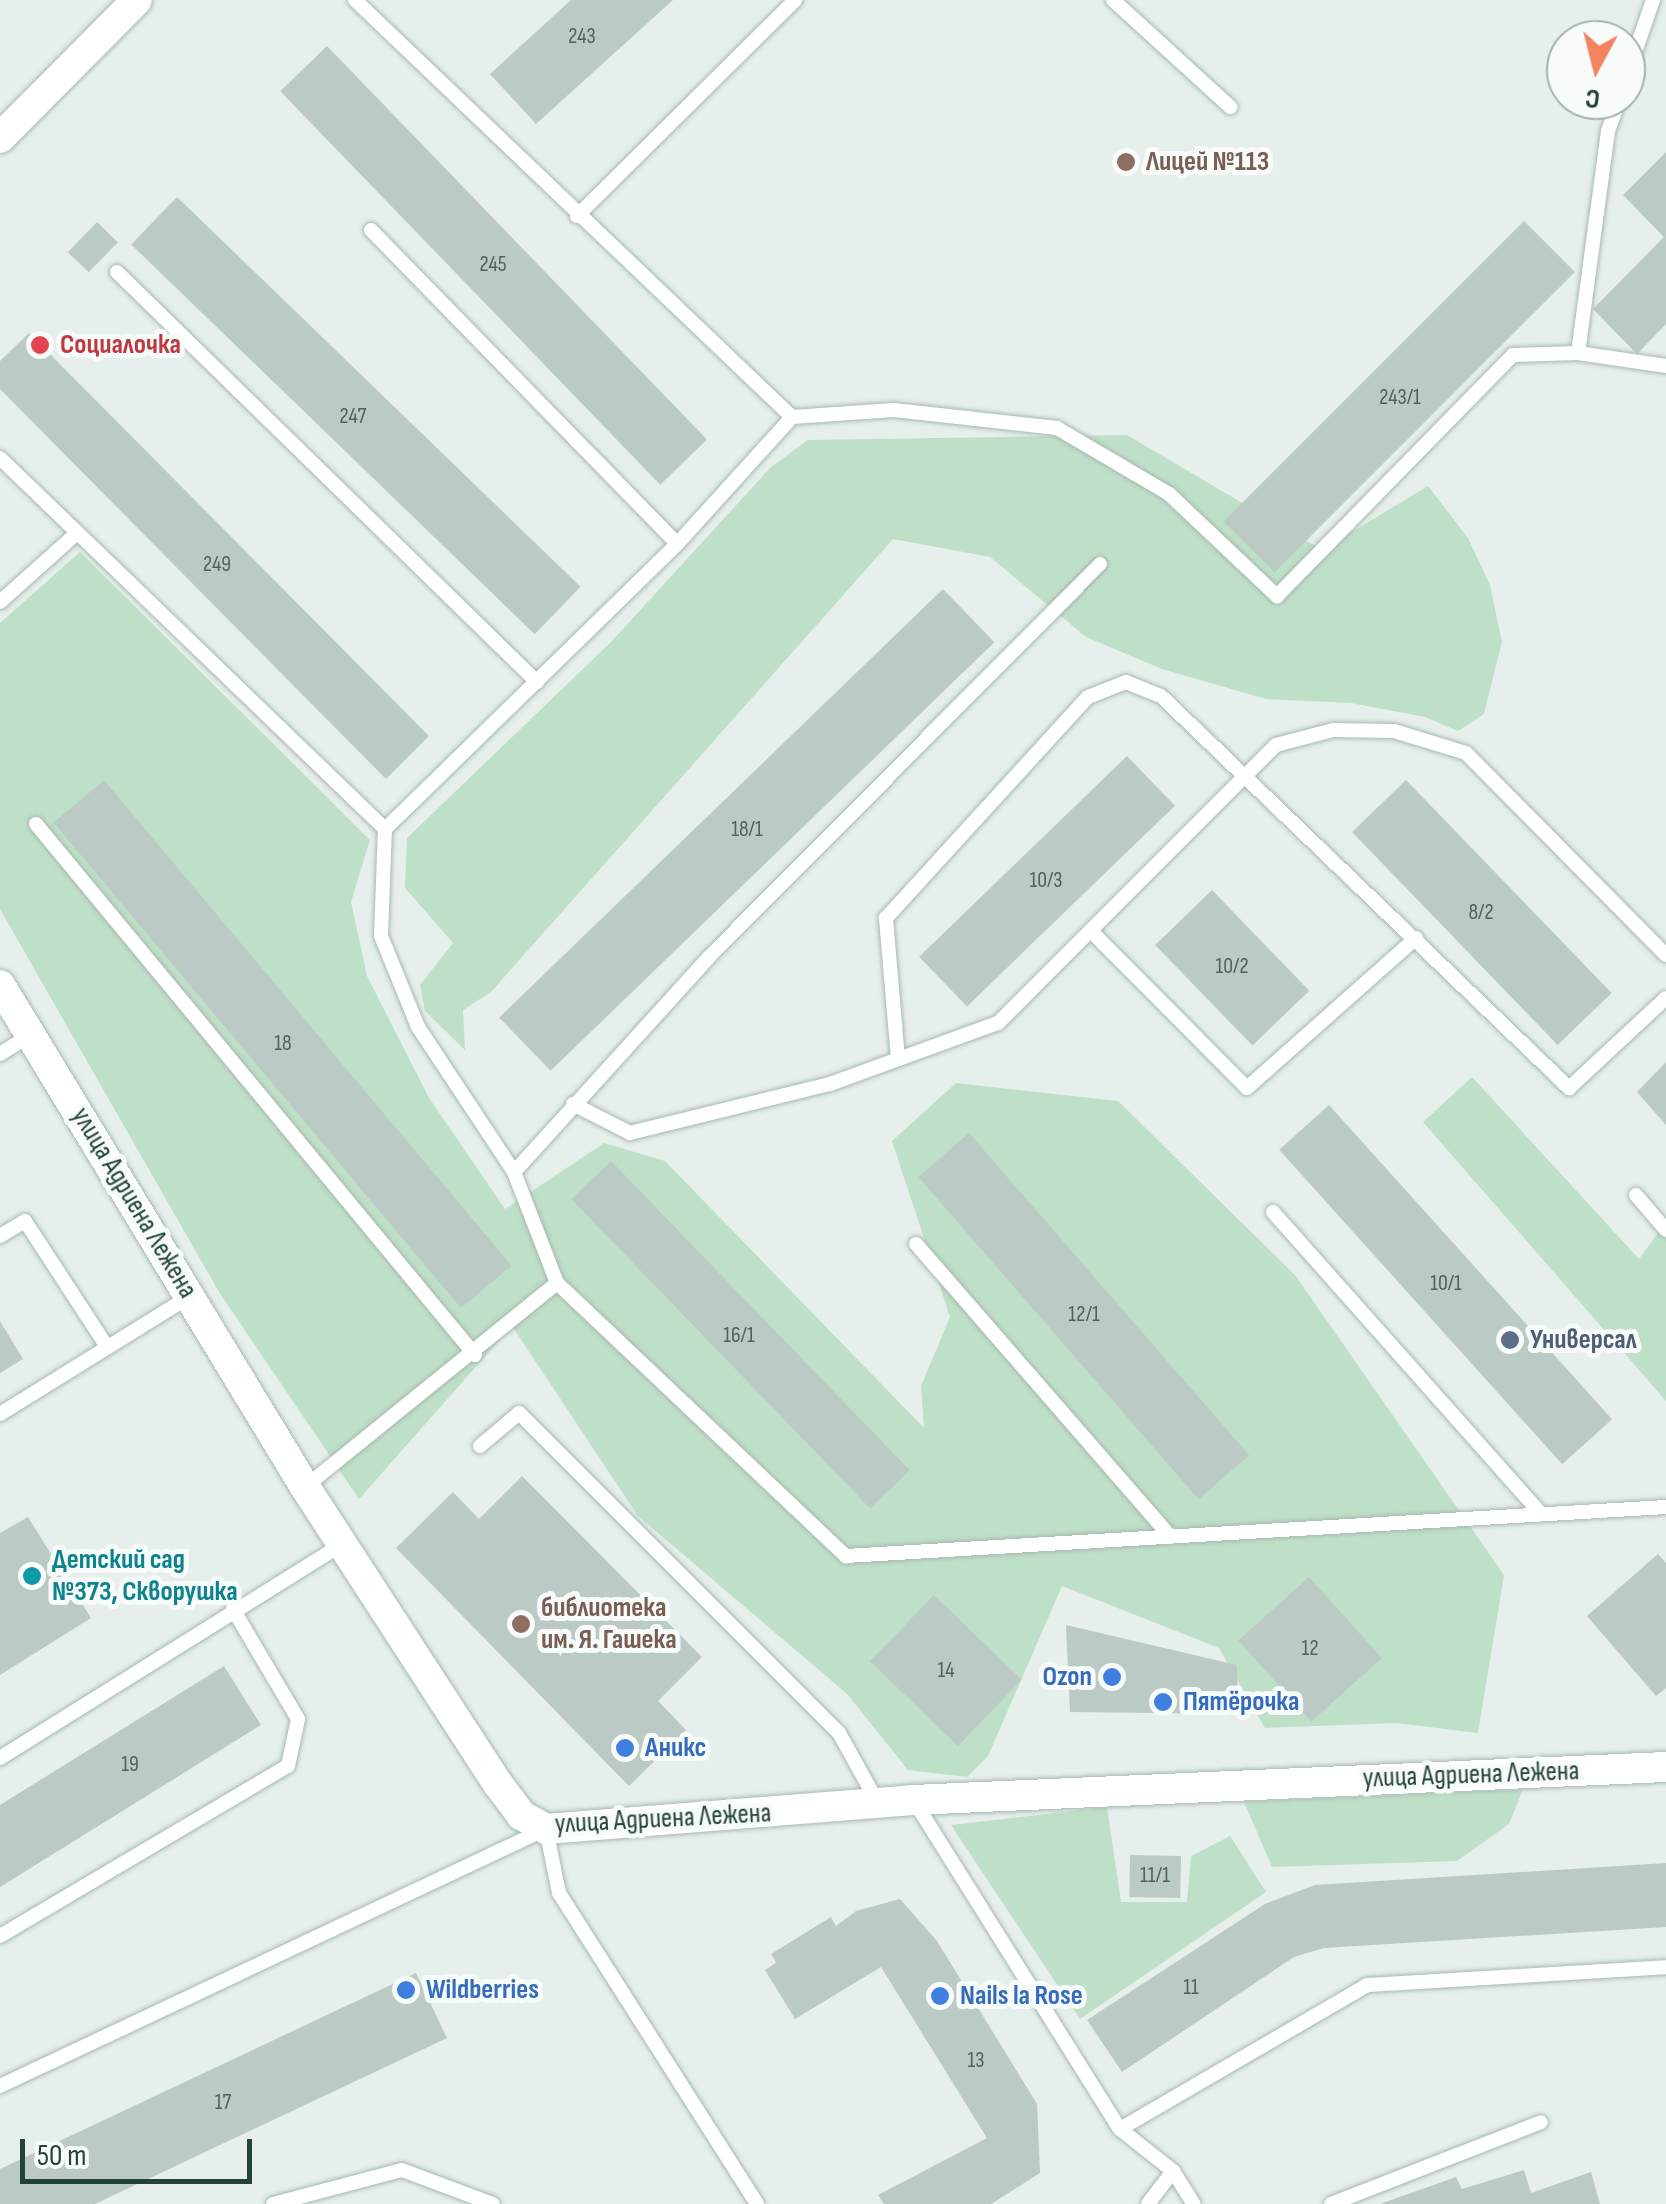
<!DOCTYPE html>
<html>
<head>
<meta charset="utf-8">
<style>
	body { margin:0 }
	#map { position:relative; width:1666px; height:2204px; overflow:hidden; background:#e6efeb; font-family:"Sofia Sans Condensed",sans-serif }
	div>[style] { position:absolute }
	.green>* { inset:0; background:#bfe0c8 }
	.building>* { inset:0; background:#bbcac4; transform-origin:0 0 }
	.roads { filter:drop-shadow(0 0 2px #a8b8b2) drop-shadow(0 0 2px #a8b8b2) }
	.service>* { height:14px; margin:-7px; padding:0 7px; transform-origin:7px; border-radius:7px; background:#fff }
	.tertiary>* { height:30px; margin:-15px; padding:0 15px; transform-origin:15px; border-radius:15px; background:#fff }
	.secondary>* { height:30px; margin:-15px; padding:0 15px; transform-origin:15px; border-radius:15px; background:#fff }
	.dots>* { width:28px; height:28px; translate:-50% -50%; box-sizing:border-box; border:5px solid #f7fbf9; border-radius:50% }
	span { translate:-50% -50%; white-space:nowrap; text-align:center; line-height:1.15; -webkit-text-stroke:10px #f7fbf9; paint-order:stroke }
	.number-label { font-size:22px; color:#4a645c }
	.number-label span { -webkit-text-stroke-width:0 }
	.education-label { font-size:28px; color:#785e54; font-weight:700 }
	.left { translate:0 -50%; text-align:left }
	.health-label { font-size:28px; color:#be3a42; font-weight:700 }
	.street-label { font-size:28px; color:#24423a }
	.service-label { font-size:28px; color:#4e5e75; font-weight:700 }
	.culture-label { font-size:28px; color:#0d838f; font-weight:700 }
	.shop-label { font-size:28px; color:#366cbe; font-weight:700 }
	.right { translate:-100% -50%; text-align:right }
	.north { position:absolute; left:1546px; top:20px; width:100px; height:100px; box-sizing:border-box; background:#f7fbf9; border:2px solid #a3b1ad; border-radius:50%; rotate:187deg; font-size:28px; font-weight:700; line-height:40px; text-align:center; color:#24423a }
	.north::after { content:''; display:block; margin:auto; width:35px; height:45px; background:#f4845f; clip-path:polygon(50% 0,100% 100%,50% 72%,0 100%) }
	.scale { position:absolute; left:20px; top:2139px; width:232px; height:45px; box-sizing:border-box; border:5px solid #24423a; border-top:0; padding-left:12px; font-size:30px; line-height:35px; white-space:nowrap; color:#24423a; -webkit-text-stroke:8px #f7fbf9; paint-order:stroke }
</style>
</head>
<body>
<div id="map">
	<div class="green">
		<div style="clip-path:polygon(1127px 435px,1322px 550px,1428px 486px,1468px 538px,1490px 585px,1502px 642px,1484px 714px,1458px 731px,1425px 717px,1351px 703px,1266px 699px,1162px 669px,1086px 637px,990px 557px,893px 539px,491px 992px,463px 1010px,465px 1050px,425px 1011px,420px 985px,453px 943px,405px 888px,407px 838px,611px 642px,771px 467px,808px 440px)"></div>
		<div style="clip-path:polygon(80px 552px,370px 840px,351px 902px,367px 976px,429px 1098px,505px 1209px,604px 1143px,665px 1161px,924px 1428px,921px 1386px,950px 1317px,892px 1141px,956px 1083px,1118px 1101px,1295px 1275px,1504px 1575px,1478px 1733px,1396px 1723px,1265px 1728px,1219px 1648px,1062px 1586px,988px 1756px,967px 1777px,908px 1770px,847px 1694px,638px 1516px,512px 1326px,359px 1499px,219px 1292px,0 909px,0 623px)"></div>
		<div style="clip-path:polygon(1472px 1077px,1639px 1259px,1666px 1222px,1666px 1401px,1423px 1122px)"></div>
		<div style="clip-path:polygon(1523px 1789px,1509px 1824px,1457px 1861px,1272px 1867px,1244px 1802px)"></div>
		<div style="clip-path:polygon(1107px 1807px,1121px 1902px,1187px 1902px,1191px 1856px,1230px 1836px,1266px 1892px,1080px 2019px,951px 1825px)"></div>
	</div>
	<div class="building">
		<div style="clip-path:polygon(571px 0,673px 0,536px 124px,490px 74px)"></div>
		<div style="left:327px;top:46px;width:547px;height:65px;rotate:46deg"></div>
		<div style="clip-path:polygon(1666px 152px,1666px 324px,1637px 354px,1593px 309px,1664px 237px,1623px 195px)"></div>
		<div style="left:177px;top:197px;width:561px;height:66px;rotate:44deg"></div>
		<div style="left:1524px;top:221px;width:72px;height:425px;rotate:45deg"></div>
		<div style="left:97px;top:222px;width:29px;height:42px;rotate:44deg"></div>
		<div style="clip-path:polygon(29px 333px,429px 736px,386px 779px,0 389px,0 361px)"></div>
		<div style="left:943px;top:589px;width:74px;height:617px;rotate:46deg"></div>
		<div style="left:1127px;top:756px;width:69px;height:289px;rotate:46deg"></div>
		<div style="left:104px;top:780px;width:634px;height:66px;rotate:50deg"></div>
		<div style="left:1406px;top:780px;width:296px;height:75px;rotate:46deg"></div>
		<div style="left:1212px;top:890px;width:140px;height:79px;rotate:46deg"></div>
		<div style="clip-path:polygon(1666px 1062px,1666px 1125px,1637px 1092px)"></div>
		<div style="left:1329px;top:1105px;width:423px;height:67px;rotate:48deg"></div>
		<div style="left:969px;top:1133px;width:427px;height:67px;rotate:49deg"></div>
		<div style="left:611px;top:1161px;width:430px;height:55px;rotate:46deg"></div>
		<div style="clip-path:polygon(0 1321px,23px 1359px,0 1373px)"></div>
		<div style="clip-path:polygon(522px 1476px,702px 1657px,658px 1701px,686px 1730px,629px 1786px,396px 1548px,453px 1492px,479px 1519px)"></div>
		<div style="clip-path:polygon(28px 1517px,91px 1618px,0 1675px,0 1533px)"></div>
		<div style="clip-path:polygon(1658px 1554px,1666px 1563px,1666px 1688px,1656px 1696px,1587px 1616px)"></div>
		<div style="left:1309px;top:1577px;width:109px;height:95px;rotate:48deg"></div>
		<div style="left:934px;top:1595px;width:122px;height:92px;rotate:44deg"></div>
		<div style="clip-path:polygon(1066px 1625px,1237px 1665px,1238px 1714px,1070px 1712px)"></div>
		<div style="clip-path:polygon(224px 1666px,261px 1725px,0 1887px,0 1805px)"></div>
		<div style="left:1130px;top:1855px;width:51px;height:42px;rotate:1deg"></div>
		<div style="clip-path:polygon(1666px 1863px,1666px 1927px,1324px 1948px,1294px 1957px,1122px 2072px,1087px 2020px,1265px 1904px,1315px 1885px)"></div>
		<div style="clip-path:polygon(900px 1899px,937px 1941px,1037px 2104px,1040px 2173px,991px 2204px,884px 2204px,878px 2195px,987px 2138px,881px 1967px,795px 2019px,765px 1970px,776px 1963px,771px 1954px,831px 1917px,836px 1926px,856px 1911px)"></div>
		<div style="clip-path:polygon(416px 1973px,447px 2038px,95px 2204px,0 2204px,0 2169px)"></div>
		<div style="clip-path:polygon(1524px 2170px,1531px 2193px,1591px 2172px,1600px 2204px,1380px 2204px,1456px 2177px,1462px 2189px)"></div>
	</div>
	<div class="roads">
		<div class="service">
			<div style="left:355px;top:0;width:604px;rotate:43.66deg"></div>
			<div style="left:1113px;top:0;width:159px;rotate:42.4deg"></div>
			<div style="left:1626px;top:78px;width:83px;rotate:-70.9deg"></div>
			<div style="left:577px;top:216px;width:307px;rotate:-44.7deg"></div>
			<div style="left:371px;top:230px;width:438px;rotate:45.7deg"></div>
			<div style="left:117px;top:272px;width:587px;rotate:44.31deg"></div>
			<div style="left:1578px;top:353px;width:224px;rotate:-82.3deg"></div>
			<div style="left:1608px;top:131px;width:33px;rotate:-70deg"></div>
			<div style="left:0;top:458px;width:535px;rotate:43.94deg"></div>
			<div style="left:1100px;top:564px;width:553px;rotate:134.85deg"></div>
			<div style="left:710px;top:956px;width:292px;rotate:132.2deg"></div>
			<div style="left:514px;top:1172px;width:119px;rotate:68.8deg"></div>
			<div style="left:557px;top:1283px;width:398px;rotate:43.4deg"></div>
			<div style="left:846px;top:1556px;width:821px;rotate:-3.42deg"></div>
			<div style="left:0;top:602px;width:103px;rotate:-41.9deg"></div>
			<div style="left:36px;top:824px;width:689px;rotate:50.42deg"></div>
			<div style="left:1092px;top:932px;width:220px;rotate:45.2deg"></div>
			<div style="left:1247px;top:1088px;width:226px;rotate:-41.6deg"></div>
			<div style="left:0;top:1054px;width:36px;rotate:-32deg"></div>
			<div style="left:898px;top:1059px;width:142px;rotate:-94.9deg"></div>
			<div style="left:886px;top:918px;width:299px;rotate:-47.6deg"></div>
			<div style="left:1088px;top:697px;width:41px;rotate:-21.5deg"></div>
			<div style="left:1126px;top:682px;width:38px;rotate:22deg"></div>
			<div style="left:1161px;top:696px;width:566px;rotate:43.85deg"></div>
			<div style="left:1569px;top:1088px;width:132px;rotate:-42.9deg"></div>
			<div style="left:573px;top:1104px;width:64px;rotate:27deg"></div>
			<div style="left:630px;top:1133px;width:206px;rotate:-13.8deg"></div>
			<div style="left:830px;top:1084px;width:179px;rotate:-20deg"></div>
			<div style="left:998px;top:1023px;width:393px;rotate:-45deg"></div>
			<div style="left:1276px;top:745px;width:59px;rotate:-14.7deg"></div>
			<div style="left:1333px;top:730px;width:61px;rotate:0.9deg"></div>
			<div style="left:1394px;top:731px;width:75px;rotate:17deg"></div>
			<div style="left:1466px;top:753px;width:284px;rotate:45.3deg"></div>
			<div style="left:514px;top:1172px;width:174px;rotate:-123.5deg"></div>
			<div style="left:418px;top:1027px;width:98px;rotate:-112.1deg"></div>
			<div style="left:381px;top:936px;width:107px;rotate:-87.9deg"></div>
			<div style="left:385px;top:829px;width:408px;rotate:-44.3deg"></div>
			<div style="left:677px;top:544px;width:171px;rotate:-47.8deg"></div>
			<div style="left:792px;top:417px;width:102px;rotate:-3.9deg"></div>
			<div style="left:894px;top:410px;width:164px;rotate:6.3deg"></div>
			<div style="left:1057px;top:428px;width:130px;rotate:30.5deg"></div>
			<div style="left:1169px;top:494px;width:149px;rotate:43.4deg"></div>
			<div style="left:1277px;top:596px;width:337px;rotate:-45.6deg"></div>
			<div style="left:1513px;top:355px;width:65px;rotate:-1.8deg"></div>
			<div style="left:1578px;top:353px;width:89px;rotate:8.4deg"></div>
			<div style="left:1636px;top:1195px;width:46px;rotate:49.4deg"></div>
			<div style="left:1273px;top:1212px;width:404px;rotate:48.4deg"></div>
			<div style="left:0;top:1236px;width:29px;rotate:-31deg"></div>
			<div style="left:25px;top:1221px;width:150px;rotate:56.9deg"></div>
			<div style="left:916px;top:1244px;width:388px;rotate:49deg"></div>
			<div style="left:0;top:1414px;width:224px;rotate:-31.8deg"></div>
			<div style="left:480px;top:1446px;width:51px;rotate:-40.2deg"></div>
			<div style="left:519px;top:1413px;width:453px;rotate:45deg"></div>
			<div style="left:839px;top:1733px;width:80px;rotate:60.9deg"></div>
			<div style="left:305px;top:1487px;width:324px;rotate:-39deg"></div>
			<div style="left:0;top:1758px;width:403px;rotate:-32deg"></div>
			<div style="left:914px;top:1801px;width:387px;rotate:57.9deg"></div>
			<div style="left:1120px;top:2129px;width:68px;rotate:38.4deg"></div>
			<div style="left:1173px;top:2171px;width:39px;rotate:58deg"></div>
			<div style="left:0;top:1936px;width:334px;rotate:-30.6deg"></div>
			<div style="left:288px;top:1766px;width:48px;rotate:-78deg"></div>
			<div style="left:298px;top:1719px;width:128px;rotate:-120.6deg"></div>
			<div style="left:0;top:2086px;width:603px;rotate:-25.21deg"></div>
			<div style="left:546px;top:1829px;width:65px;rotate:78.5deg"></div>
			<div style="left:559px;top:1893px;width:369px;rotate:57.5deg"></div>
			<div style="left:1120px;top:2129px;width:286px;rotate:-30.2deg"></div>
			<div style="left:1367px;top:1985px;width:300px;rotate:-3.4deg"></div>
			<div style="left:273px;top:2204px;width:133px;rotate:-14.8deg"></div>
			<div style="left:402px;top:2170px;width:97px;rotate:20.5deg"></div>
			<div style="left:1148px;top:2204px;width:41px;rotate:-52.9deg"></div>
			<div style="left:1331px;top:2204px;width:225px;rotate:-21.3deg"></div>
		</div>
		<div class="tertiary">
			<div style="left:0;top:985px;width:587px;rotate:58.72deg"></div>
			<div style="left:305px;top:1487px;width:354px;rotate:57deg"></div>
			<div style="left:498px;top:1784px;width:39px;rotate:53deg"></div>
			<div style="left:521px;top:1815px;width:29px;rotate:29deg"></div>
			<div style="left:546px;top:1829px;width:368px;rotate:-4.5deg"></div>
			<div style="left:913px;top:1800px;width:754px;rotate:-2.51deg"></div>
		</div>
		<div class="secondary">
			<div style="left:0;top:138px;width:194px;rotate:-45.2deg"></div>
		</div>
	</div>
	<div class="dots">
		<div style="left:1126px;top:162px;background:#8d6e63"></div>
		<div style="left:40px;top:345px;background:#e0444e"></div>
		<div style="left:1510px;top:1340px;background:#5c6f8a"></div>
		<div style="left:32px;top:1576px;background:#0f9aa8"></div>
		<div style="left:521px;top:1624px;background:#8d6e63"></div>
		<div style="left:1112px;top:1677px;background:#3f7fe0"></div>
		<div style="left:1163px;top:1702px;background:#3f7fe0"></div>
		<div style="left:625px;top:1748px;background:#3f7fe0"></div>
		<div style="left:406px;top:1990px;background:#3f7fe0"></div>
		<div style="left:940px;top:1996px;background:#3f7fe0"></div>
	</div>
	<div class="number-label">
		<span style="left:582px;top:37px">243</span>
		<span style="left:493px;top:265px">245</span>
		<span style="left:1400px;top:398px">243/1</span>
		<span style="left:353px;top:417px">247</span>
		<span style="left:217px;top:565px">249</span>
		<span style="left:747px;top:830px">18/1</span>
		<span style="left:1046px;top:881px">10/3</span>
		<span style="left:1481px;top:913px">8/2</span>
		<span style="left:1232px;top:967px">10/2</span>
		<span style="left:283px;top:1044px">18</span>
		<span style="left:1446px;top:1284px">10/1</span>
		<span style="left:1084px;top:1315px">12/1</span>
		<span style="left:739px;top:1336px">16/1</span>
		<span style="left:1310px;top:1649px">12</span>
		<span style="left:946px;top:1671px">14</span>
		<span style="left:130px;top:1765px">19</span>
		<span style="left:1155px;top:1876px">11/1</span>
		<span style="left:1191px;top:1988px">11</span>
		<span style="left:976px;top:2061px">13</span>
		<span style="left:223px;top:2103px">17</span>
	</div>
	<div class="education-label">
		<span class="left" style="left:1146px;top:162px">Лицей №113</span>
		<span class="left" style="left:541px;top:1624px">библиотека<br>им. Я. Гашека</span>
	</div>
	<div class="health-label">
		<span class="left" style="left:60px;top:345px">Социалочка</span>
	</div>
	<div class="street-label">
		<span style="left:134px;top:1203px;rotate:59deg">улица Адриена Лежена</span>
		<span style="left:1471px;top:1775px;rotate:-2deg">улица Адриена Лежена</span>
		<span style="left:663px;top:1819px;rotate:-3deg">улица Адриена Лежена</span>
	</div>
	<div class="service-label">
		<span class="left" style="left:1530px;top:1340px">Универсал</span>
	</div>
	<div class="culture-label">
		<span class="left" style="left:52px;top:1576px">Детский сад<br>№373, Скворушка</span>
	</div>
	<div class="shop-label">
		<span class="right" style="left:1092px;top:1677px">Ozon</span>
		<span class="left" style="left:1183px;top:1702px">Пятёрочка</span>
		<span class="left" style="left:645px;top:1748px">Аникс</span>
		<span class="left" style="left:426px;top:1990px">Wildberries</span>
		<span class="left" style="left:960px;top:1996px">Nails la Rose</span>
	</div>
	<div class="north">С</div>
	<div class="scale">50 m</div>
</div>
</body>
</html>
